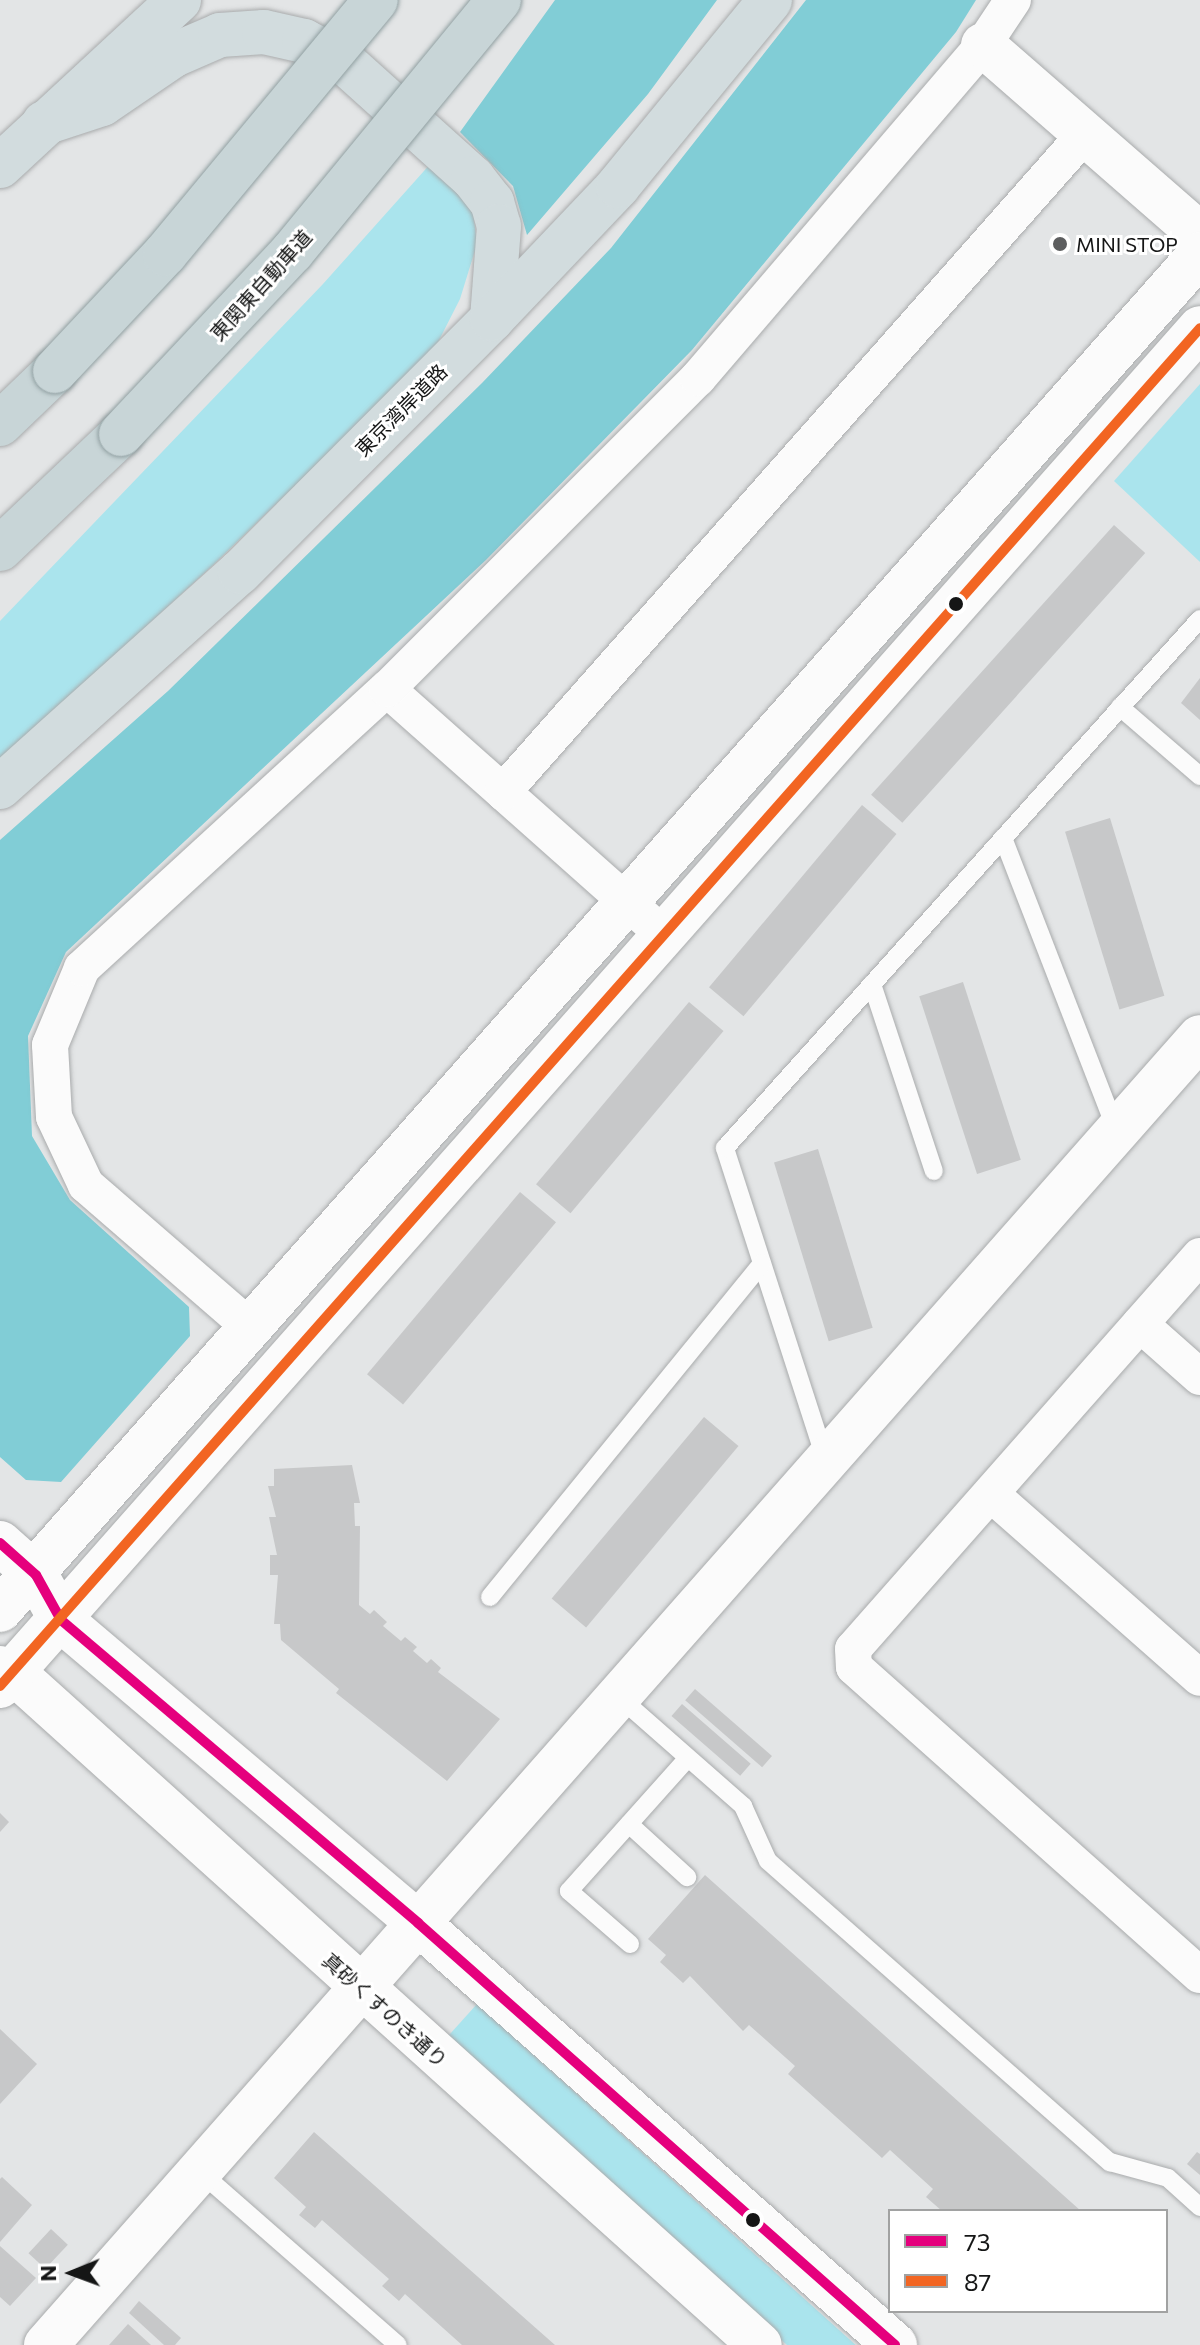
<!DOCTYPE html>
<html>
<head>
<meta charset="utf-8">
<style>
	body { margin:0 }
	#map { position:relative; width:1200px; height:2345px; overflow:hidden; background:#e3e5e6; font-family:Commissioner,"Noto Sans JP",sans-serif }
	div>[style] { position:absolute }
	.green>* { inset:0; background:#aae4ed; transform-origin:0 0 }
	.forest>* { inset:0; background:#81cdd6 }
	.building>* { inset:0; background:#c7c8c9; transform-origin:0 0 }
	.roads { filter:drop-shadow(0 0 2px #a9abac) drop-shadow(0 0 2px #a9abac) }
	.service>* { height:18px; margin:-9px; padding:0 9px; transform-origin:9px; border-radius:9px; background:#fbfbfb }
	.minor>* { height:36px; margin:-18px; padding:0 18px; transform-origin:18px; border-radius:18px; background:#fbfbfb }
	.tertiary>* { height:44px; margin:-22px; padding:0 22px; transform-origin:22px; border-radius:22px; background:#fbfbfb }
	.trunk>* { height:44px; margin:-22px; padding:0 22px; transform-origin:22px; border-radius:22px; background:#d2dcde }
	.motorway>* { height:44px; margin:-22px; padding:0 22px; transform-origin:22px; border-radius:22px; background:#c8d5d7 }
	.bridges { filter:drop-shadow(0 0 2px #909fa1) drop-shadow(0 0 2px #909fa1) }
	.motorway-bridge>* { height:44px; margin:-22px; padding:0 22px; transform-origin:22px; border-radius:22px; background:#c8d5d7 }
	.bus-1>* { height:10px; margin:-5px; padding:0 5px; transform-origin:5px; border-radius:5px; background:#e5007d }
	.bus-2>* { height:10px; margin:-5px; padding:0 5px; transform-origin:5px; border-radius:5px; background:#f26522 }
	.dots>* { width:22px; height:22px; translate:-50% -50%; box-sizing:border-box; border:4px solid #fff; border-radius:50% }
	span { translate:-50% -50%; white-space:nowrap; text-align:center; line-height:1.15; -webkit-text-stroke:6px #fff; paint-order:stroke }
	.poi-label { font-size:20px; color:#151616 }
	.left { translate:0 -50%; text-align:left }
	.street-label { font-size:20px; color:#151616 }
	.legend { position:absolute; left:888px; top:2209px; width:280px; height:104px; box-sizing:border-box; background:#fff; border:2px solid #a1a2a2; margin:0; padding:10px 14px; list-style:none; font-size:24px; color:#151616 }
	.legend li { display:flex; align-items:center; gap:16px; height:40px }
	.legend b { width:40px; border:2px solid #a1a2a2 }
	.north { position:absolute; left:32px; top:2233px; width:80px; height:80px; -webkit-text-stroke:6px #fff; paint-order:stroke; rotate:269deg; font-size:22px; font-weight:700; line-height:32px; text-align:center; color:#151616 }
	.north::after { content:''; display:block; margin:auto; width:28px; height:36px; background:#151616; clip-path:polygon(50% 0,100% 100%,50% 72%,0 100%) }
</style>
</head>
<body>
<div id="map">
	<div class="green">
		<div style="clip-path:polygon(432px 162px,472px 203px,477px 244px,460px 299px,433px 352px,212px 566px,0 761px,0 621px,323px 284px)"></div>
		<div style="clip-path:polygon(1200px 384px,1200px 562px,1114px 481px)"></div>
		<div style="left:477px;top:2004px;width:514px;height:46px;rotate:42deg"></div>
	</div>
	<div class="forest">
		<div style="clip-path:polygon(555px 0,717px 0,648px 94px,527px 235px,513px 186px,460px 132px)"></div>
		<div style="clip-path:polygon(806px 0,976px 0,956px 32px,692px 350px,486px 560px,66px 952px,28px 1036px,32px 1136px,70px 1200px,189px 1307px,190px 1336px,61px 1482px,26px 1480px,0 1457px,0 840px,168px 691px,482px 383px,611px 248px)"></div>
	</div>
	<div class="building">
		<div style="left:1114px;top:525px;width:42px;height:363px;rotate:42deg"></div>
		<div style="clip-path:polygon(1200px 678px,1200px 720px,1181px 703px)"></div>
		<div style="left:862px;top:805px;width:45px;height:238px;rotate:40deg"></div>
		<div style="left:1110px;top:818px;width:186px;height:47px;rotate:73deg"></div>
		<div style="left:963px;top:982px;width:187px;height:46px;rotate:72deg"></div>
		<div style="left:689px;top:1002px;width:45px;height:238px;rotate:40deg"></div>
		<div style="left:818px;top:1149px;width:187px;height:46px;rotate:73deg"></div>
		<div style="left:520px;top:1192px;width:47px;height:238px;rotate:40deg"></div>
		<div style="left:704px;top:1417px;width:45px;height:237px;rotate:40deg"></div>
		<div style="clip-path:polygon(352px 1465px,360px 1503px,354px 1503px,355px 1526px,360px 1526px,359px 1605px,370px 1614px,374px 1610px,387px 1622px,383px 1626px,401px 1641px,405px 1637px,417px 1647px,413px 1651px,427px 1663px,431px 1659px,441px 1668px,438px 1672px,500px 1719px,447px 1781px,336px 1693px,339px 1689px,281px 1640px,280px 1624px,274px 1624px,278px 1575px,270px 1575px,270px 1555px,277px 1555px,269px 1517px,276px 1517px,268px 1486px,274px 1486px,274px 1469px)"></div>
		<div style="left:695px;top:1689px;width:102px;height:15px;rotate:41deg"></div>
		<div style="left:682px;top:1704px;width:91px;height:16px;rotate:41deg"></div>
		<div style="clip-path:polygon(0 1813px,9px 1822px,0 1832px)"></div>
		<div style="clip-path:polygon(705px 1875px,790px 1951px,1081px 2211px,942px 2211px,926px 2197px,933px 2189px,890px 2150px,882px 2158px,788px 2074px,795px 2066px,749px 2025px,743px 2031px,690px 1976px,683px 1983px,660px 1962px,666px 1955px,648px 1939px)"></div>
		<div style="clip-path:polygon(0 2029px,37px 2064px,0 2104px)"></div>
		<div style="clip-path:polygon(314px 2132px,555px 2345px,462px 2345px,405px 2294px,399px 2301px,382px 2286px,389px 2279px,322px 2220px,315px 2228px,299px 2215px,306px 2207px,274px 2178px)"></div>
		<div style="clip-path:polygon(1197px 2152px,1200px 2154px,1200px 2175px,1187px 2164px)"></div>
		<div style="clip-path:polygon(2px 2177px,32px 2205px,0 2242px,0 2179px)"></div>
		<div style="left:51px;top:2229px;width:23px;height:33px;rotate:43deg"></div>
		<div style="clip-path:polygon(0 2246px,36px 2278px,10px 2306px,0 2297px)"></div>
		<div style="clip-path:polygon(139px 2301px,181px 2338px,175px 2345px,164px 2345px,129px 2313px)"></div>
		<div style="clip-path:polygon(128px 2324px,151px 2345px,109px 2345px)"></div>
	</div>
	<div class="roads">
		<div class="service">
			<div style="left:1120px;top:707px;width:106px;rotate:40.8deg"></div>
			<div style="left:1003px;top:838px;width:313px;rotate:68.8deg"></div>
			<div style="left:872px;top:984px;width:197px;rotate:71.7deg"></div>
			<div style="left:825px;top:1458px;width:326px;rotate:-107.9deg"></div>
			<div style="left:725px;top:1148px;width:711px;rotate:-48.08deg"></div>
			<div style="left:490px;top:1597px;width:430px;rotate:-50.8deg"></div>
			<div style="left:618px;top:1696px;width:167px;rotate:41.3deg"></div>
			<div style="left:743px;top:1806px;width:60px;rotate:65.6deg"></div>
			<div style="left:768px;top:1861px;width:456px;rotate:41.4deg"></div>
			<div style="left:1110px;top:2162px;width:60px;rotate:15.4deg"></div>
			<div style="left:1168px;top:2178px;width:43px;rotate:42.2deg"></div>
			<div style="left:629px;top:1824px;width:79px;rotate:42.4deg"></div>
			<div style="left:630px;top:1944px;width:81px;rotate:-139deg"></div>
			<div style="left:569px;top:1891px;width:178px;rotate:-48.2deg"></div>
			<div style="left:199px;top:2171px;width:264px;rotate:41.2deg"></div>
		</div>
		<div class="minor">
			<div style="left:387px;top:689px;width:370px;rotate:41.6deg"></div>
			<div style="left:503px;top:792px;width:880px;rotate:-48.5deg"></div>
			<div style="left:1200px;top:1256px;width:524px;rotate:131.44deg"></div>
			<div style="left:853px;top:1649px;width:18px;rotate:87deg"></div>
			<div style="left:854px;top:1667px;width:463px;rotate:41.7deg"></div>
			<div style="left:1140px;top:1324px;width:80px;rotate:41.5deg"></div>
			<div style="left:250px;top:1327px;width:217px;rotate:-139.1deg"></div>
			<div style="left:86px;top:1185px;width:75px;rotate:-115.2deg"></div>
			<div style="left:54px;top:1117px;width:72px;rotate:-93.2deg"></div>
			<div style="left:50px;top:1045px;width:83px;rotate:-67.4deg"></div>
			<div style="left:82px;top:968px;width:413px;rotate:-42.5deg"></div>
			<div style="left:387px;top:689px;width:440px;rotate:-45deg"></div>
			<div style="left:698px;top:378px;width:438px;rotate:-49.4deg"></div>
			<div style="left:983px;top:45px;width:54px;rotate:-56.3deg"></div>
			<div style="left:991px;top:1494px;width:278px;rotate:41.4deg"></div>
		</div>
		<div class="tertiary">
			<div style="left:983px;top:45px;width:288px;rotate:41.1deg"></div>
			<div style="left:0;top:1543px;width:48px;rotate:41.6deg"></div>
			<div style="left:36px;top:1575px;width:51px;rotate:60.9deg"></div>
			<div style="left:61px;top:1620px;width:468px;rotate:40.3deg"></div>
			<div style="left:418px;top:1923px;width:637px;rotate:41.5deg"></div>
			<div style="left:0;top:1610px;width:1811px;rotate:-48.49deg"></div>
			<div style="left:0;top:1668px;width:14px;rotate:17deg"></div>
			<div style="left:13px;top:1672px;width:1005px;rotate:42.02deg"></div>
			<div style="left:0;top:1686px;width:1812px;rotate:-48.53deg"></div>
			<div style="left:46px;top:2345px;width:1744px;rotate:-48.58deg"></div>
		</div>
		<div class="trunk">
			<div style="left:44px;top:123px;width:61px;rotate:-18.1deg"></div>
			<div style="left:102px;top:104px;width:87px;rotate:-34.2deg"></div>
			<div style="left:174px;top:55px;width:50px;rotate:-23.5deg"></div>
			<div style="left:220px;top:35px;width:44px;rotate:-3.9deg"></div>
			<div style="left:264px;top:32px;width:41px;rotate:12.7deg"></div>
			<div style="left:304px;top:41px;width:44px;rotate:27.1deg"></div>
			<div style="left:343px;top:61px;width:175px;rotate:42deg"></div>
			<div style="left:473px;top:178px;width:31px;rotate:52deg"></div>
			<div style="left:492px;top:202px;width:25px;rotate:74deg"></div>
			<div style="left:499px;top:226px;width:93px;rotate:94.3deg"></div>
			<div style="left:0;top:166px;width:244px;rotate:-42.8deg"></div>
			<div style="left:0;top:787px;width:322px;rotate:-41.9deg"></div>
			<div style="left:240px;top:572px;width:357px;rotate:-45.1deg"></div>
			<div style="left:492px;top:319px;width:183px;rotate:-46.5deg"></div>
			<div style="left:618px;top:186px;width:240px;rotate:-50.7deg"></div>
		</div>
		<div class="motorway">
			<div style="left:0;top:424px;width:76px;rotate:-43.9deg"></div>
			<div style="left:0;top:549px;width:167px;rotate:-43.5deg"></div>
		</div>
	</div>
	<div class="bridges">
		<div class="motorway-bridge">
			<div style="left:55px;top:371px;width:161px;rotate:-46.8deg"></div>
			<div style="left:165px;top:254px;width:330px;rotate:-50.3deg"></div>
			<div style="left:121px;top:434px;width:250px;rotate:-46.8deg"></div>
			<div style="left:292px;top:252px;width:326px;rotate:-50.6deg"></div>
		</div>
	</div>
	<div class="bus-1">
		<div style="left:0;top:1543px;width:48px;rotate:41.6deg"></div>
		<div style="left:36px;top:1575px;width:51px;rotate:60.9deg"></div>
		<div style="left:61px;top:1620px;width:468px;rotate:40.3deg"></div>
		<div style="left:418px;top:1923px;width:637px;rotate:41.5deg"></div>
	</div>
	<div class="bus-2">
		<div style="left:0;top:1686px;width:1812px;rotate:-48.53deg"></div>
	</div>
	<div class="dots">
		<div style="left:1060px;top:244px;background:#5d5e5f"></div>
		<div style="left:956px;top:604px;background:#151616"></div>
		<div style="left:753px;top:2220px;background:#151616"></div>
	</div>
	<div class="poi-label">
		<span class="left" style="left:1076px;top:244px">MINI STOP</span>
	</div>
	<div class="street-label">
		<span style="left:261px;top:285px;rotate:-48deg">東関東自動車道</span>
		<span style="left:401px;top:410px;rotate:-45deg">東京湾岸道路</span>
		<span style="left:385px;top:2010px;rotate:42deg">真砂くすのき通り</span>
	</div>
	<ul class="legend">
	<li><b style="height:10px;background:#e5007d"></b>73</li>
	<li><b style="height:10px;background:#f26522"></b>87</li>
	</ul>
	<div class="north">N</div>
</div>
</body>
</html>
